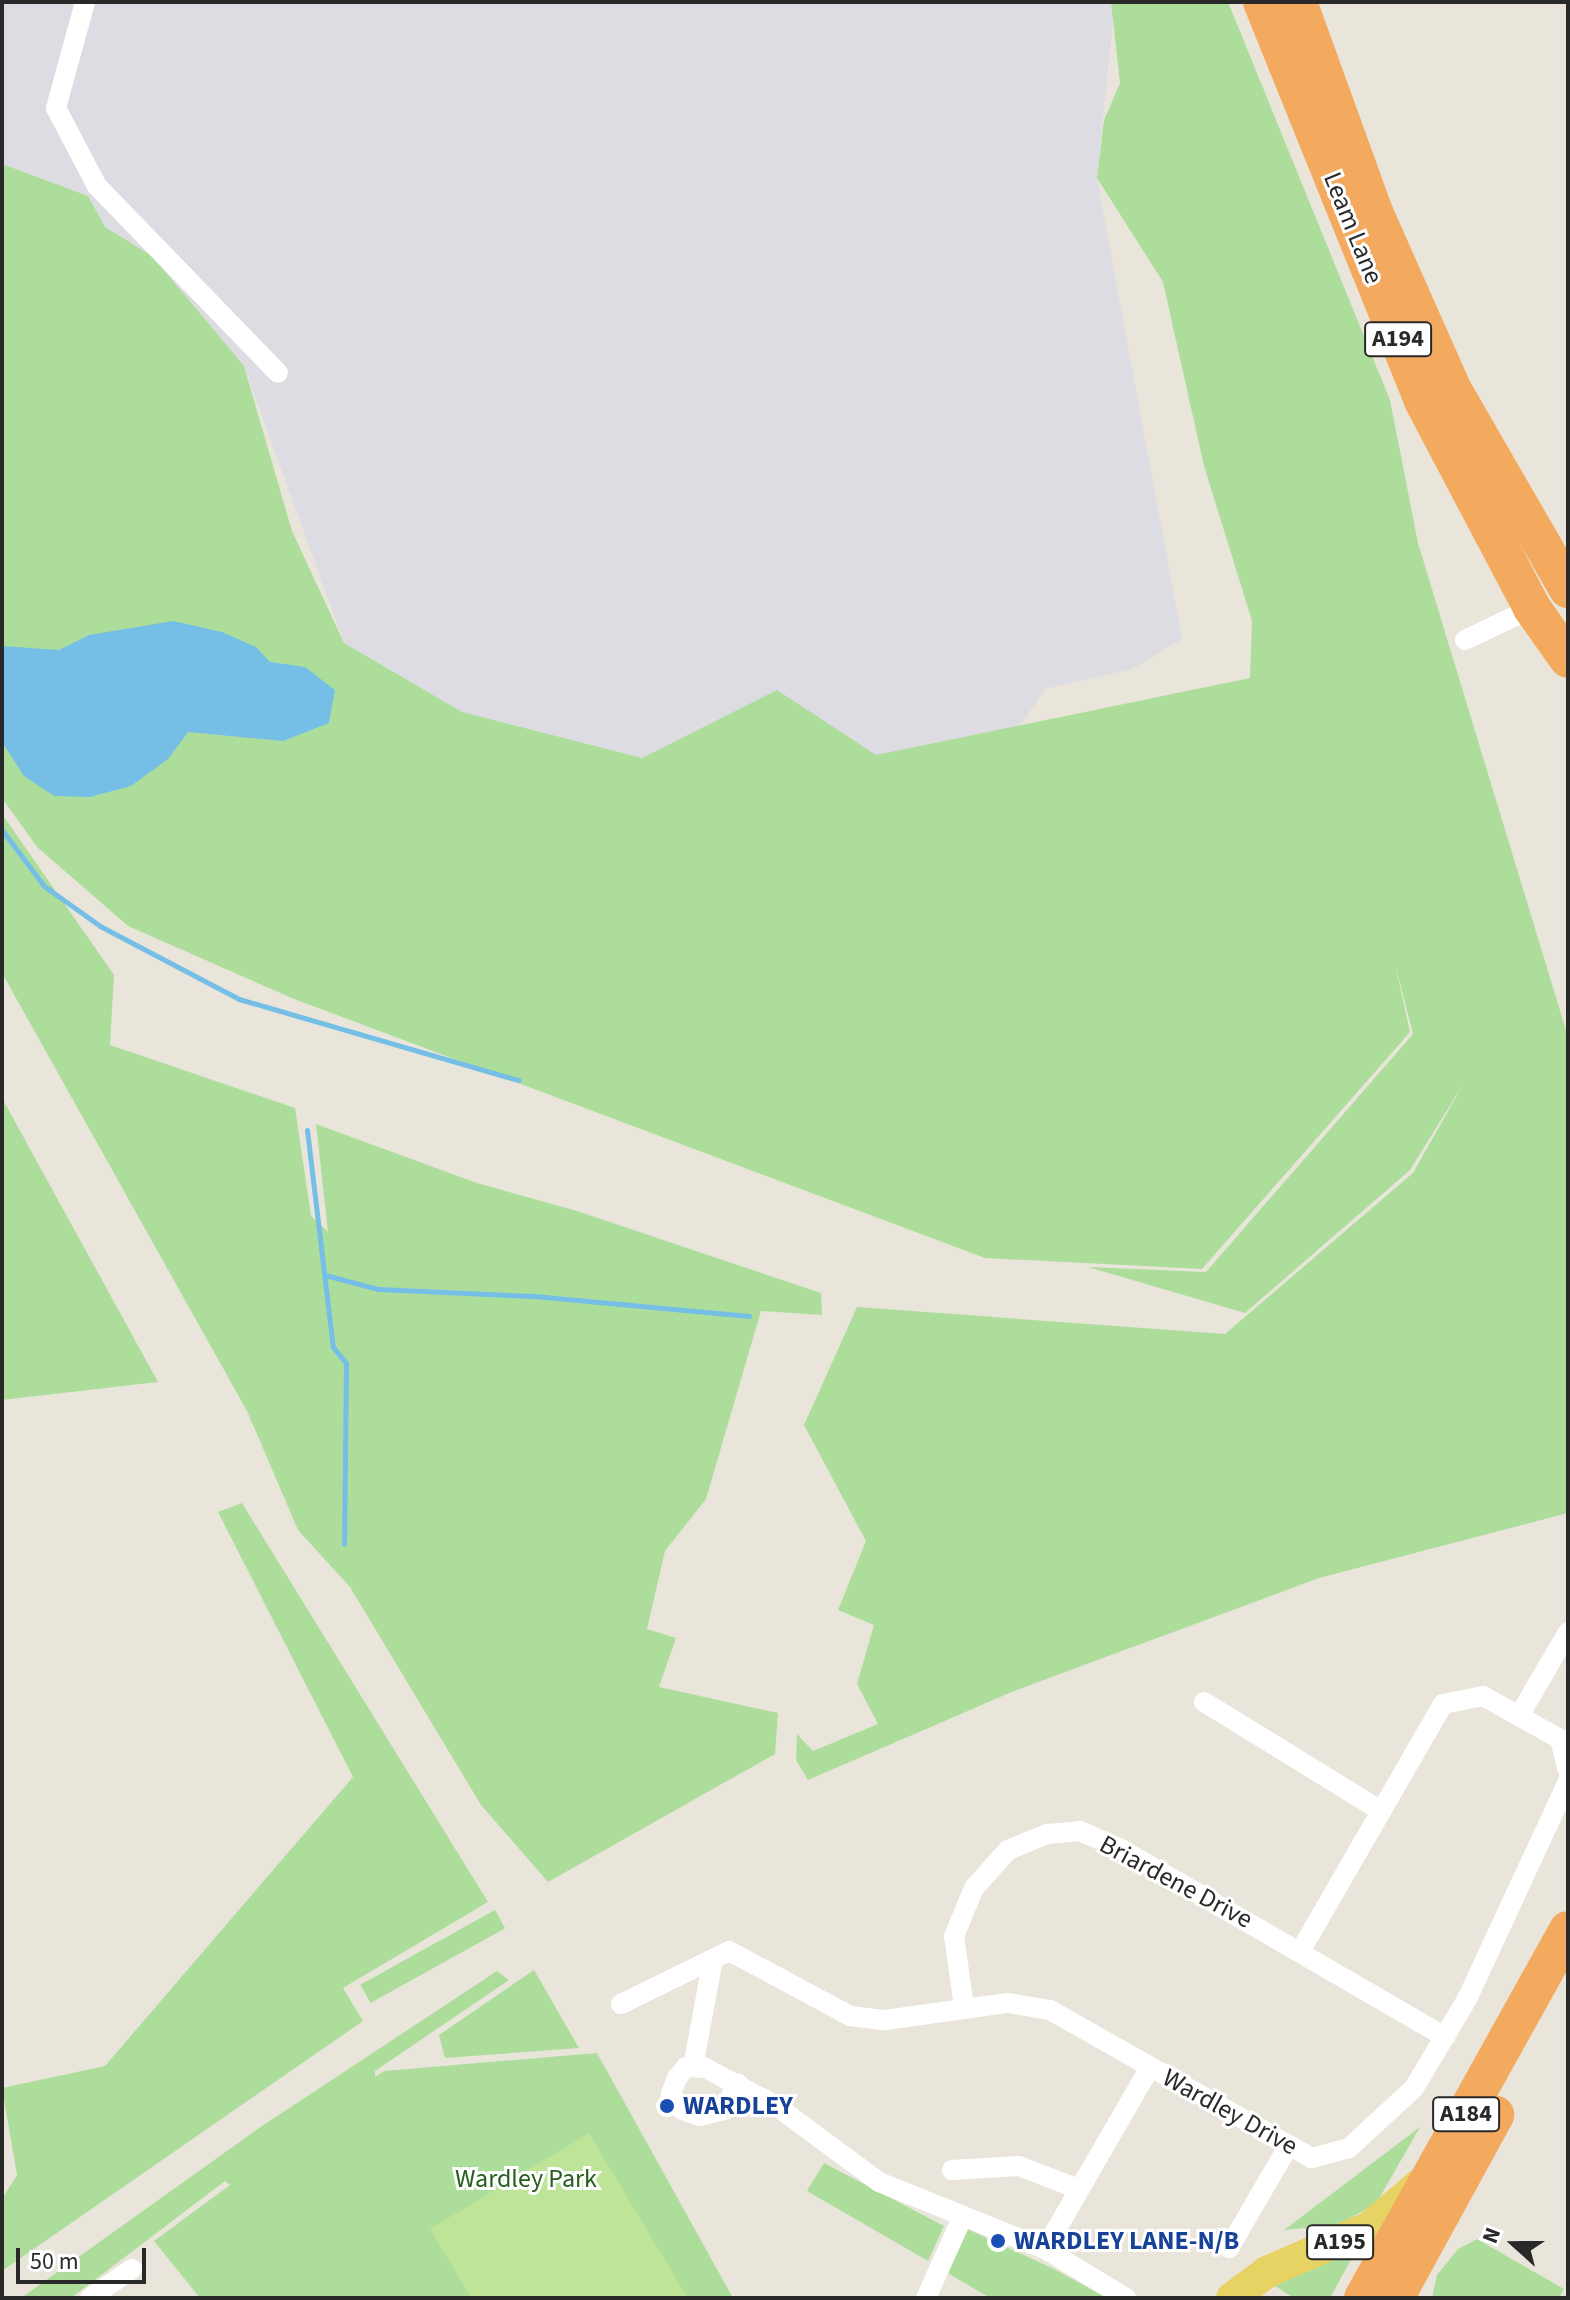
<!DOCTYPE html>
<html>
<head>
<meta charset="utf-8">
<style>
	body { margin:0 }
	#map { position:relative; width:1570px; height:2300px; overflow:hidden; background:#eae5db; font-family:"Source Sans 3",sans-serif }
	div>[style] { position:absolute }
	.industrial>* { inset:0; background:#dedce3 }
	.green>* { inset:0; background:#addd9b; transform-origin:0 0 }
	.pitch>* { inset:0; background:#bee498 }
	.water>* { inset:0; background:#75bfe6 }
	.stream>* { height:5px; margin:-2.5px; padding:0 2.5px; transform-origin:2.5px; border-radius:2.5px; background:#75bfe6 }
	.street>* { height:20px; margin:-10px; padding:0 10px; transform-origin:10px; border-radius:10px; background:#fff }
	.primary>* { height:32px; margin:-16px; padding:0 16px; transform-origin:16px; border-radius:16px; background:#e7d264 }
	.highway>* { height:38px; margin:-19px; padding:0 19px; transform-origin:19px; border-radius:19px; background:#f3a95e }
	.dots>* { width:22px; height:22px; translate:-50% -50%; box-sizing:border-box; border:4px solid #fff; border-radius:50% }
	span { translate:-50% -50%; white-space:nowrap; text-align:center; line-height:1.15; -webkit-text-stroke:6px #fff; paint-order:stroke }
	.shield-label span { padding:2px 6px; background:#fff; border:2px solid; border-radius:6px; -webkit-text-stroke-width:0 }
	.shield-label { font-size:24px; color:#292929; font-weight:700 }
	.street-label { font-size:26px; color:#292929 }
	.transit-label { font-size:26px; color:#164399; font-weight:700 }
	.left { translate:0 -50%; text-align:left }
	.park-label { font-size:26px; color:#27601e }
	.frame { position:absolute; inset:0; border:4px solid #292929; pointer-events:none }
	.north { position:absolute; left:1474px; top:2204px; width:80px; height:80px; -webkit-text-stroke:6px #fff; paint-order:stroke; rotate:291deg; font-size:22px; font-weight:700; line-height:32px; text-align:center; color:#292929 }
	.north::after { content:''; display:block; margin:auto; width:28px; height:36px; background:#292929; clip-path:polygon(50% 0,100% 100%,50% 72%,0 100%) }
	.scale { position:absolute; left:16px; top:2248px; width:130px; height:36px; box-sizing:border-box; border:4px solid #292929; border-top:0; padding-left:10px; font-size:24px; line-height:28px; white-space:nowrap; color:#292929; -webkit-text-stroke:6px #fff; paint-order:stroke }
</style>
</head>
<body>
<div id="map">
	<div class="industrial">
		<div style="clip-path:polygon(2px 2px,1115px 2px,1097px 178px,1182px 639px,1132px 669px,1045px 689px,969px 802px,754px 845px,462px 712px,344px 643px,244px 366px,152px 257px,2px 617px)"></div>
	</div>
	<div class="green">
		<div style="clip-path:polygon(1111px 2px,1228px 2px,1390px 400px,1418px 543px,1568px 1037px,1568px 1513px,1319px 1578px,1014px 1691px,808px 1780px,796px 1760px,797px 1734px,813px 1751px,878px 1724px,857px 1684px,874px 1625px,838px 1610px,866px 1541px,804px 1425px,857px 1307px,1225px 1334px,1413px 1173px,1464px 1083px,1410px 1170px,1245px 1313px,1088px 1267px,1206px 1272px,1413px 1034px,1395px 964px,1410px 1032px,1202px 1269px,985px 1258px,294px 999px,128px 926px,37px 847px,2px 798px,2px 164px,88px 196px,105px 227px,152px 256px,244px 366px,292px 531px,344px 643px,462px 712px,642px 758px,777px 690px,876px 755px,1250px 678px,1252px 621px,1204px 466px,1163px 282px,1097px 178px,1104px 120px,1120px 83px)"></div>
		<div style="clip-path:polygon(2px 814px,114px 975px,110px 1045px,295px 1108px,311px 1216px,328px 1232px,316px 1124px,477px 1183px,577px 1211px,821px 1293px,822px 1315px,761px 1311px,706px 1499px,665px 1551px,647px 1629px,676px 1638px,659px 1687px,778px 1713px,775px 1754px,548px 1882px,481px 1805px,350px 1587px,298px 1530px,247px 1411px,2px 973px)"></div>
		<div style="clip-path:polygon(2px 1098px,158px 1382px,2px 1400px)"></div>
		<div style="clip-path:polygon(242px 1503px,488px 1902px,343px 1988px,363px 2021px,2px 2271px,2px 2199px,17px 2175px,2px 2088px,105px 2066px,353px 1777px,218px 1512px)"></div>
		<div style="left:495px;top:1910px;width:21px;height:154px;rotate:61deg"></div>
		<div style="clip-path:polygon(534px 1970px,579px 2048px,445px 2058px,439px 2035px)"></div>
		<div style="clip-path:polygon(497px 1971px,509px 1980px,375px 2071px,375px 2077px,384px 2071px,597px 2053px,733px 2298px,200px 2298px,154px 2241px,230px 2185px,225px 2181px,71px 2298px,21px 2298px,259px 2128px)"></div>
		<div style="clip-path:polygon(1420px 2127px,1376px 2204px,1337px 2225px,1284px 2230px)"></div>
		<div style="clip-path:polygon(824px 2163px,944px 2226px,928px 2261px,807px 2191px)"></div>
		<div style="clip-path:polygon(967px 2229px,1054px 2269px,1107px 2298px,990px 2298px,946px 2272px)"></div>
		<div style="clip-path:polygon(1477px 2239px,1564px 2289px,1559px 2298px,1432px 2298px,1437px 2275px,1458px 2249px)"></div>
		<div style="clip-path:polygon(1360px 2243px,1330px 2298px,1294px 2298px,1267px 2281px)"></div>
	</div>
	<div class="pitch">
		<div style="clip-path:polygon(589px 2133px,688px 2298px,471px 2298px,430px 2229px)"></div>
	</div>
	<div class="water">
		<div style="clip-path:polygon(173px 621px,222px 632px,256px 647px,270px 662px,305px 667px,335px 690px,329px 723px,283px 741px,188px 732px,168px 759px,131px 786px,90px 797px,54px 796px,24px 776px,2px 742px,2px 646px,59px 650px,89px 635px)"></div>
	</div>
	<div class="stream">
		<div style="left:2px;top:830px;width:70px;rotate:53.1deg"></div>
		<div style="left:44px;top:886px;width:69px;rotate:35.5deg"></div>
		<div style="left:100px;top:926px;width:157px;rotate:27.7deg"></div>
		<div style="left:239px;top:999px;width:291px;rotate:16.2deg"></div>
		<div style="left:307px;top:1130px;width:219px;rotate:83.2deg"></div>
		<div style="left:333px;top:1347px;width:21px;rotate:51deg"></div>
		<div style="left:346px;top:1363px;width:181px;rotate:90.6deg"></div>
		<div style="left:325px;top:1275px;width:55px;rotate:14.8deg"></div>
		<div style="left:378px;top:1289px;width:156px;rotate:2.6deg"></div>
		<div style="left:534px;top:1296px;width:216px;rotate:5.3deg"></div>
	</div>
	<div class="street">
		<div style="left:85px;top:2px;width:110px;rotate:105.3deg"></div>
		<div style="left:56px;top:108px;width:88px;rotate:62.3deg"></div>
		<div style="left:97px;top:186px;width:260px;rotate:45.9deg"></div>
		<div style="left:1465px;top:640px;width:74px;rotate:-25.5deg"></div>
		<div style="left:1204px;top:1702px;width:208px;rotate:31.6deg"></div>
		<div style="left:1519px;top:1716px;width:97px;rotate:-59.7deg"></div>
		<div style="left:1301px;top:1950px;width:284px;rotate:-60deg"></div>
		<div style="left:1443px;top:1704px;width:41px;rotate:-11.3deg"></div>
		<div style="left:1483px;top:1696px;width:88px;rotate:29.2deg"></div>
		<div style="left:1560px;top:1739px;width:32px;rotate:76deg"></div>
		<div style="left:713px;top:1959px;width:105px;rotate:100.5deg"></div>
		<div style="left:694px;top:2062px;width:92px;rotate:28deg"></div>
		<div style="left:775px;top:2105px;width:129px;rotate:36.5deg"></div>
		<div style="left:879px;top:2182px;width:179px;rotate:22deg"></div>
		<div style="left:1045px;top:2249px;width:95px;rotate:31.2deg"></div>
		<div style="left:621px;top:2004px;width:120px;rotate:-26.1deg"></div>
		<div style="left:729px;top:1951px;width:137px;rotate:28.2deg"></div>
		<div style="left:850px;top:2016px;width:35px;rotate:7deg"></div>
		<div style="left:885px;top:2020px;width:124px;rotate:-7.9deg"></div>
		<div style="left:1008px;top:2003px;width:43px;rotate:9.5deg"></div>
		<div style="left:1050px;top:2010px;width:301px;rotate:29.5deg"></div>
		<div style="left:1312px;top:2158px;width:38px;rotate:-15deg"></div>
		<div style="left:1349px;top:2148px;width:88px;rotate:-42.7deg"></div>
		<div style="left:1414px;top:2088px;width:104px;rotate:-59.2deg"></div>
		<div style="left:1467px;top:1999px;width:240px;rotate:-65.1deg"></div>
		<div style="left:964px;top:2007px;width:72px;rotate:-98deg"></div>
		<div style="left:954px;top:1936px;width:52px;rotate:-67.4deg"></div>
		<div style="left:974px;top:1888px;width:51px;rotate:-48.2deg"></div>
		<div style="left:1008px;top:1850px;width:42px;rotate:-22.3deg"></div>
		<div style="left:1047px;top:1834px;width:33px;rotate:-5deg"></div>
		<div style="left:1080px;top:1831px;width:45px;rotate:23.7deg"></div>
		<div style="left:1121px;top:1849px;width:375px;rotate:30.1deg"></div>
		<div style="left:706px;top:2068px;width:20px;rotate:-177deg"></div>
		<div style="left:686px;top:2067px;width:14px;rotate:129deg"></div>
		<div style="left:677px;top:2078px;width:17px;rotate:111deg"></div>
		<div style="left:671px;top:2094px;width:19px;rotate:55deg"></div>
		<div style="left:682px;top:2110px;width:19px;rotate:18deg"></div>
		<div style="left:700px;top:2116px;width:25px;rotate:-14deg"></div>
		<div style="left:724px;top:2110px;width:30px;rotate:-63deg"></div>
		<div style="left:952px;top:2170px;width:67px;rotate:-3.4deg"></div>
		<div style="left:1019px;top:2166px;width:61px;rotate:21.1deg"></div>
		<div style="left:1229px;top:2248px;width:119px;rotate:-59.8deg"></div>
		<div style="left:1045px;top:2249px;width:210px;rotate:-60deg"></div>
		<div style="left:90px;top:2298px;width:51px;rotate:-34.6deg"></div>
		<div style="left:926px;top:2298px;width:90px;rotate:-65.7deg"></div>
	</div>
	<div class="primary">
		<div style="left:1232px;top:2298px;width:44px;rotate:-36.6deg"></div>
		<div style="left:1267px;top:2272px;width:112px;rotate:-23.6deg"></div>
		<div style="left:1370px;top:2227px;width:65px;rotate:-40.6deg"></div>
	</div>
	<div class="highway">
		<div style="left:1262px;top:2px;width:430px;rotate:68deg"></div>
		<div style="left:1423px;top:401px;width:234px;rotate:62.2deg"></div>
		<div style="left:1532px;top:608px;width:62px;rotate:54.8deg"></div>
		<div style="left:1298px;top:2px;width:223px;rotate:70.1deg"></div>
		<div style="left:1374px;top:212px;width:195px;rotate:66.1deg"></div>
		<div style="left:1453px;top:390px;width:230px;rotate:60deg"></div>
		<div style="left:1363px;top:2298px;width:421px;rotate:-60.9deg"></div>
		<div style="left:1395px;top:2298px;width:209px;rotate:-61.3deg"></div>
	</div>
	<div class="dots">
		<div style="left:667px;top:2106px;background:#1a4fb4"></div>
		<div style="left:998px;top:2241px;background:#1a4fb4"></div>
	</div>
	<div class="shield-label">
		<span style="left:1398px;top:339px">A194</span>
		<span style="left:1466px;top:2114px">A184</span>
		<span style="left:1340px;top:2242px">A195</span>
	</div>
	<div class="street-label">
		<span style="left:1353px;top:228px;rotate:68deg">Leam Lane</span>
		<span style="left:1176px;top:1882px;rotate:28deg">Briardene Drive</span>
		<span style="left:1230px;top:2112px;rotate:29deg">Wardley Drive</span>
	</div>
	<div class="transit-label">
		<span class="left" style="left:683px;top:2106px">WARDLEY</span>
		<span class="left" style="left:1014px;top:2241px">WARDLEY LANE-N/B</span>
	</div>
	<div class="park-label">
		<span style="left:526px;top:2179px">Wardley Park</span>
	</div>
	<div class="frame"></div>
	<div class="north">N</div>
	<div class="scale">50 m</div>
</div>
</body>
</html>
